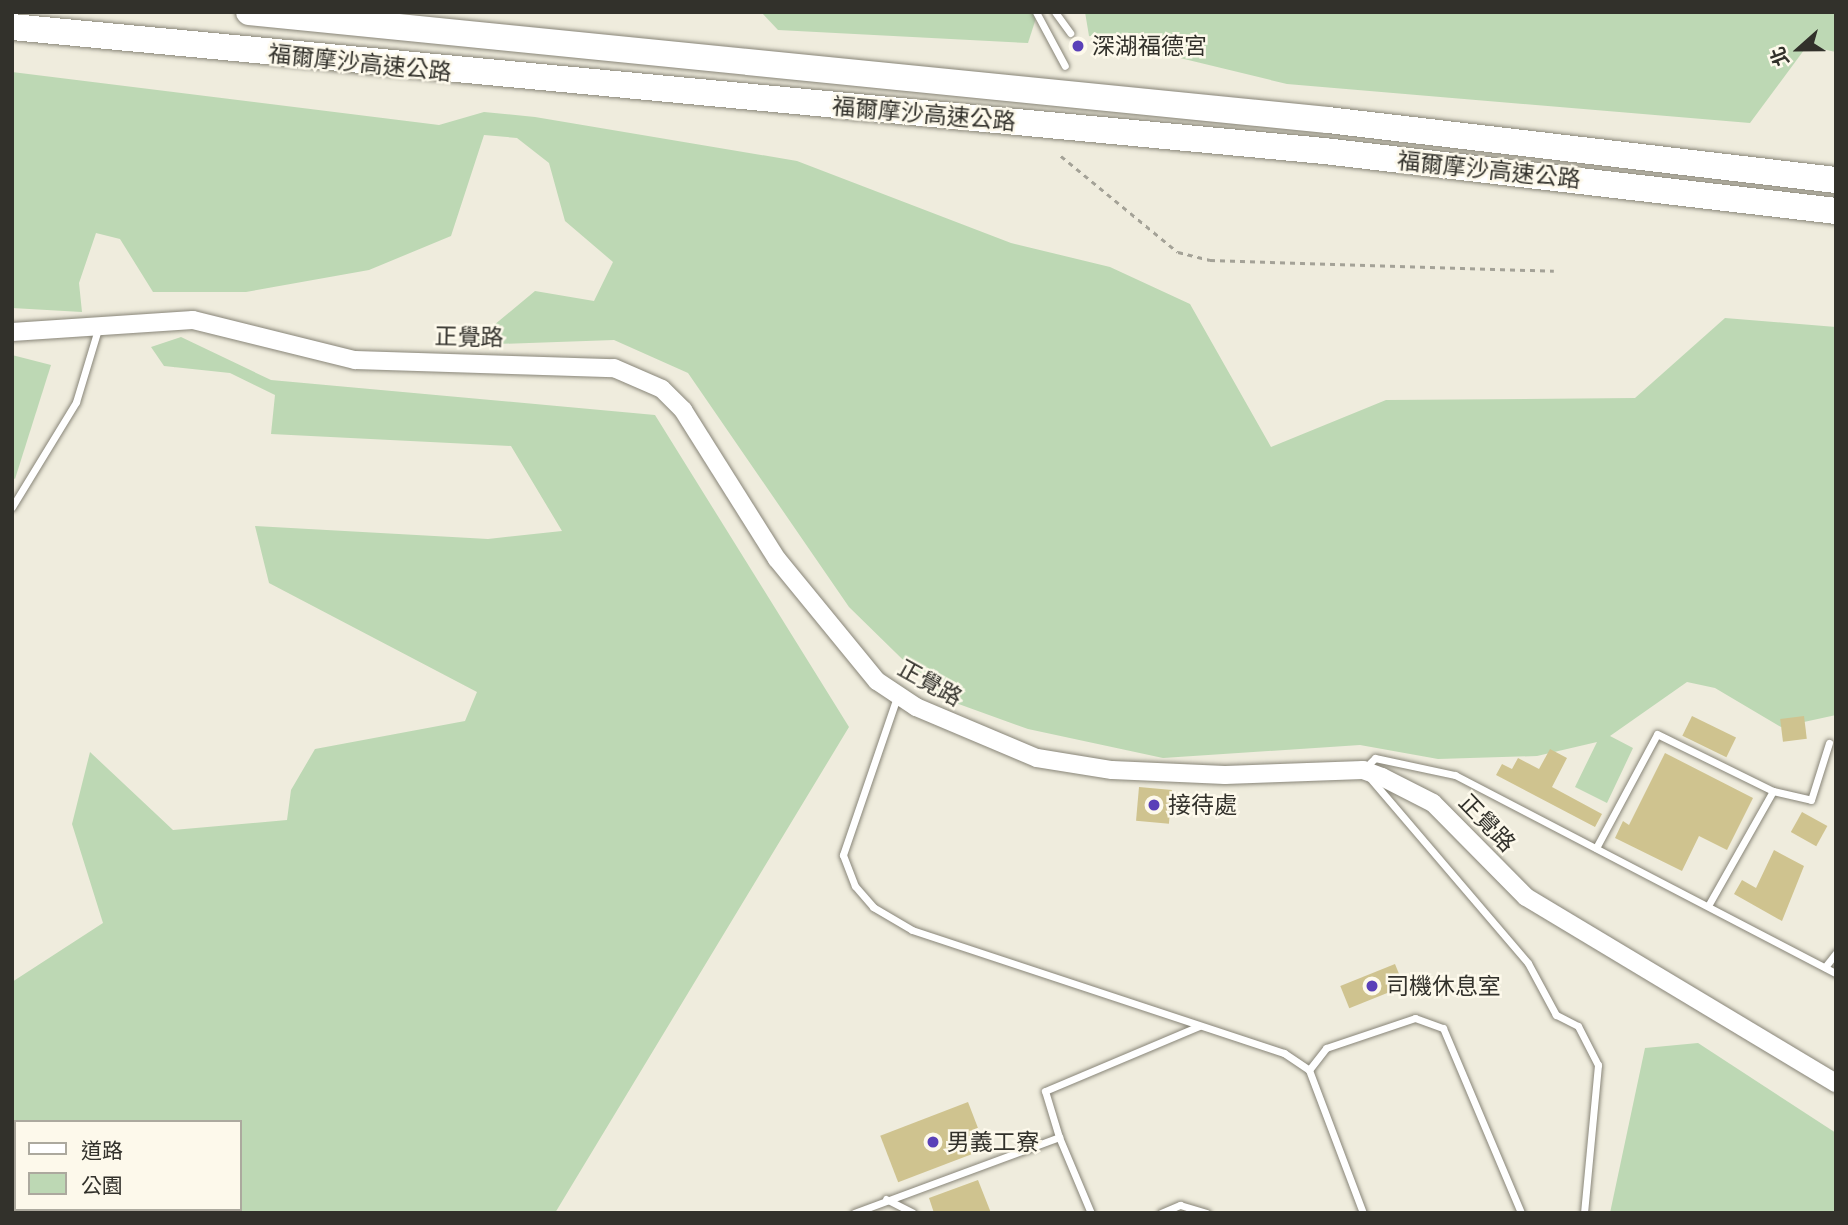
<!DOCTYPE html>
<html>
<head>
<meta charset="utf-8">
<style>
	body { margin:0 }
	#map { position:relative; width:1848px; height:1225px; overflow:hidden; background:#efecdd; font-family:"DejaVu Sans","Noto Sans TC",sans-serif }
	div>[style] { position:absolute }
	.green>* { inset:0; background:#bdd8b4 }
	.building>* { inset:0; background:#cfc38f; transform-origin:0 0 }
	.path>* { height:2.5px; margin-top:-1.25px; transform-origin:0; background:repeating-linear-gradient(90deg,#a4a297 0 5px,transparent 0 10px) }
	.roads { filter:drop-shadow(0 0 2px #888578) drop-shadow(0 0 2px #888578) }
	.service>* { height:7px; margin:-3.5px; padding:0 3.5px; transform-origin:3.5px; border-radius:3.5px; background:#fff }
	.tertiary>* { height:18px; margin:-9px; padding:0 9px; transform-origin:9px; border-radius:9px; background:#fff }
	.motorway>* { height:26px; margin:-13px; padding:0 13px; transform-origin:13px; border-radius:13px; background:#fff }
	.dots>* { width:19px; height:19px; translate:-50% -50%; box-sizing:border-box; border:4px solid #fdf9eb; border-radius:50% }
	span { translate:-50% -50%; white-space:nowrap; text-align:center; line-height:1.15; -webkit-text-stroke:5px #fdf9eb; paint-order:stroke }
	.poi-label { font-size:23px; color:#32312b }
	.left { translate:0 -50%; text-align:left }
	.street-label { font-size:23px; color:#32312b }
	.frame { position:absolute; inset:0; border:14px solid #32312b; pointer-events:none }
	.legend { position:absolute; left:14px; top:1120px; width:228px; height:91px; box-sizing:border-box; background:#fdf9eb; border:2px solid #aca99e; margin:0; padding:9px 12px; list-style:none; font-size:21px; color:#32312b }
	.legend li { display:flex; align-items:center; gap:14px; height:35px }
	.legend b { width:35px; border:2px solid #aca99e }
	.north { position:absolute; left:1764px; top:14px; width:70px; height:70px; -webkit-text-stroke:5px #fdf9eb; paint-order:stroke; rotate:249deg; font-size:19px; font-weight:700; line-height:28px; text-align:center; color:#32312b }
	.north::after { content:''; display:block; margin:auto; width:24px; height:32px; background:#32312b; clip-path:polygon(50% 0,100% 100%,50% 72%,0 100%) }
</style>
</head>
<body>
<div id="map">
	<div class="green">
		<div style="clip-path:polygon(761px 12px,1038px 12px,1028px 43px,778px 30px)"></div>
		<div style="clip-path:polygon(1085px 12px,1836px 12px,1836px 52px,1807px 46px,1750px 123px,1287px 84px,1089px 36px)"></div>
		<div style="clip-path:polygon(12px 72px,439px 125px,484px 112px,535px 117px,797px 161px,1011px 243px,1110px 267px,1190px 304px,1271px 447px,1386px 400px,1635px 398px,1725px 318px,1836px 327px,1836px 715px,1781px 727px,1715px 688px,1687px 682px,1610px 736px,1633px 748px,1607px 803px,1575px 787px,1597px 742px,1537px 756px,1438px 759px,1360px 745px,1163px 758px,1028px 729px,942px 698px,849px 607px,688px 373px,614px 340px,470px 345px,535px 291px,594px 301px,613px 262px,565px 221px,549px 163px,517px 138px,484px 135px,451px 236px,369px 270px,246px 292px,153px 292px,120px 239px,96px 233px,79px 283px,82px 312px,12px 308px)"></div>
		<div style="clip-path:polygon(evenodd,181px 337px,271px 380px,655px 415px,849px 727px,555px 1213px,12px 1213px,12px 982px,103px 923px,72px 824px,90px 752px,173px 830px,287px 820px,291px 790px,315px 749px,465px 721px,477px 692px,269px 583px,255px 526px,488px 539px,562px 531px,511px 446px,271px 434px,275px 395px,230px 373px,164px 366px,151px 347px,181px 337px,16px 1122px,240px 1122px,240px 1209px,16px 1209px,16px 1122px)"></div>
		<div style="clip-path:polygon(12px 355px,51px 365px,15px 479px,12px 477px)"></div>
		<div style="clip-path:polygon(1698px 1043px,1836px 1133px,1836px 1213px,1610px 1213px,1645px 1048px)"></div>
	</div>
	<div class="building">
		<div style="left:1692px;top:716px;width:49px;height:22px;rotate:26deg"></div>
		<div style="left:1804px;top:716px;width:23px;height:24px;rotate:83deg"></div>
		<div style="clip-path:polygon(1550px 749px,1567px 758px,1552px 787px,1602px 814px,1595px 827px,1496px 775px,1502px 764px,1512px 769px,1518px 758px,1539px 769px)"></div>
		<div style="clip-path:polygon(1665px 753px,1753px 798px,1727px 850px,1699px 836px,1682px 871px,1615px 838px,1623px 821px,1629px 825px)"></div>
		<div style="left:1139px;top:787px;width:33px;height:34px;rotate:5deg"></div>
		<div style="left:1802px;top:812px;width:29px;height:23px;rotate:29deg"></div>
		<div style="clip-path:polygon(1774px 850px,1804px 866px,1782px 921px,1734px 894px,1742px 880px,1756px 888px)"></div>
		<div style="left:1395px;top:964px;width:24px;height:59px;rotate:68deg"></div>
		<div style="left:968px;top:1102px;width:50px;height:94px;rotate:69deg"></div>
		<div style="clip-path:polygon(978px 1180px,991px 1213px,934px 1213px,929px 1198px)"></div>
	</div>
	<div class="path">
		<div style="left:1061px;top:156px;width:151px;rotate:39.4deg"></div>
		<div style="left:1178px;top:252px;width:33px;rotate:14deg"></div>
		<div style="left:1210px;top:260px;width:344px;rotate:1.8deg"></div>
	</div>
	<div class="roads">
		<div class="service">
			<div style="left:1036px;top:12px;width:61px;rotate:61.8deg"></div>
			<div style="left:1055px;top:12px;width:26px;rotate:54deg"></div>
			<div style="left:12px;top:507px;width:123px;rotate:-58.6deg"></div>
			<div style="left:76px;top:402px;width:76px;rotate:-73.2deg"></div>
			<div style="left:897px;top:697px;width:167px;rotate:108.9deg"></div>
			<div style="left:843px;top:855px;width:33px;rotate:69deg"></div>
			<div style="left:855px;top:886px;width:28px;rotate:49deg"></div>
			<div style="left:873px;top:907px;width:45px;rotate:30.5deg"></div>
			<div style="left:912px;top:930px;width:392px;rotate:18.3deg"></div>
			<div style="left:1284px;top:1053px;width:30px;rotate:34deg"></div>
			<div style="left:1309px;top:1070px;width:153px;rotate:69.3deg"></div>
			<div style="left:1773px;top:791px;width:39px;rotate:13deg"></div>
			<div style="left:1811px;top:800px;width:60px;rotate:-72.5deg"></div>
			<div style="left:1596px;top:848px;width:129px;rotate:-61.8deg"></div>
			<div style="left:1657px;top:734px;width:129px;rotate:26.2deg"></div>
			<div style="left:1773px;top:791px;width:132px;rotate:119.5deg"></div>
			<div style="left:1825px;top:967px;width:18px;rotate:-52deg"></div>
			<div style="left:1309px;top:1070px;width:28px;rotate:-52deg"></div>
			<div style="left:1326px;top:1048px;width:94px;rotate:-18.6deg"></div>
			<div style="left:1415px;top:1018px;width:30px;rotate:20deg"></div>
			<div style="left:1443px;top:1028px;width:201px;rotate:67.1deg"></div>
			<div style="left:1059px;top:1137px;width:82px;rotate:67.2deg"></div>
			<div style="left:886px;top:1199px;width:30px;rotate:27deg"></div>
			<div style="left:854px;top:1213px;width:219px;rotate:-20.3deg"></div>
			<div style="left:1059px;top:1137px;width:48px;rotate:-106.9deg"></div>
			<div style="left:1045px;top:1091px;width:167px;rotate:-22.9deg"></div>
			<div style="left:1161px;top:1213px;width:21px;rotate:-23deg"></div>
			<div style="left:1180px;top:1205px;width:28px;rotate:17deg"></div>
			<div style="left:1584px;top:1213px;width:149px;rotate:-84.6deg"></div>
			<div style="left:1598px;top:1065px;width:44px;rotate:-117.1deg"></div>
			<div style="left:1578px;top:1026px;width:25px;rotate:-153deg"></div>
			<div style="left:1556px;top:1015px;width:59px;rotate:-118.3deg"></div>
			<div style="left:1528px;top:963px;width:254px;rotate:-130.5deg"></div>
			<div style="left:1363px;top:770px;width:17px;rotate:-45deg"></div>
			<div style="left:1375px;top:758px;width:82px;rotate:12deg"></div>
			<div style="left:1455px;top:775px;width:429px;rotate:27.5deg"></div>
		</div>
		<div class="tertiary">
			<div style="left:12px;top:332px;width:181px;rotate:-3.8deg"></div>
			<div style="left:193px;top:320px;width:167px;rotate:13.9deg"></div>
			<div style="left:355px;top:360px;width:259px;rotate:1.8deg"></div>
			<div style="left:614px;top:368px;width:52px;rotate:23.6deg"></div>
			<div style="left:662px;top:389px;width:30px;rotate:45deg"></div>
			<div style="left:683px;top:410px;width:176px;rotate:57.8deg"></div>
			<div style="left:777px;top:559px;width:158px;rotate:50.7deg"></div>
			<div style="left:877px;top:681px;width:47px;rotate:33.7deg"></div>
			<div style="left:916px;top:707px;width:131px;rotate:22.9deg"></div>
			<div style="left:1037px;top:758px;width:76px;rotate:9.1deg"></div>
			<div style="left:1112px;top:770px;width:113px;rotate:2.5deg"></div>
			<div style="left:1225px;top:775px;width:138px;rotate:-2.1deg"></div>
			<div style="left:1363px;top:770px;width:20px;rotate:20deg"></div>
			<div style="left:1382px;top:777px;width:57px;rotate:27deg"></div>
			<div style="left:1433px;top:803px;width:132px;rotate:45.3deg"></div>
			<div style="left:1526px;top:897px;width:362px;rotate:31deg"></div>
		</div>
		<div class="motorway">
			<div style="left:249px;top:12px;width:1084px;rotate:5.72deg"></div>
			<div style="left:1328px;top:120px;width:512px;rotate:6.74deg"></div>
			<div style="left:12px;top:27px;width:1318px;rotate:5.4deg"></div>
			<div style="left:1324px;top:151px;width:516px;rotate:6.68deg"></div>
		</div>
	</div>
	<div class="dots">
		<div style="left:1078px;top:46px;background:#5a40b8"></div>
		<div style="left:1154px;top:805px;background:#5a40b8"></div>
		<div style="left:1372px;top:986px;background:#5a40b8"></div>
		<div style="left:933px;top:1142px;background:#5a40b8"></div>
	</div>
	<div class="poi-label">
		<span class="left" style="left:1092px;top:46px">深湖福德宮</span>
		<span class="left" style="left:1168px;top:805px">接待處</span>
		<span class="left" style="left:1386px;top:986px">司機休息室</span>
		<span class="left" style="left:947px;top:1142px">男義工寮</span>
	</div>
	<div class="street-label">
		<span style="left:360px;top:63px;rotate:6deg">福爾摩沙高速公路</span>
		<span style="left:924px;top:114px;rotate:5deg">福爾摩沙高速公路</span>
		<span style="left:1489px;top:170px;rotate:6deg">福爾摩沙高速公路</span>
		<span style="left:469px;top:337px;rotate:1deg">正覺路</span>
		<span style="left:930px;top:683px;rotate:29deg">正覺路</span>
		<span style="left:1487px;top:823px;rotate:46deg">正覺路</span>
	</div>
	<div class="frame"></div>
	<ul class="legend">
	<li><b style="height:9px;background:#fff"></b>道路</li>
	<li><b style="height:19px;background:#bdd8b4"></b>公園</li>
	</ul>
	<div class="north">北</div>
</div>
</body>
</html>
